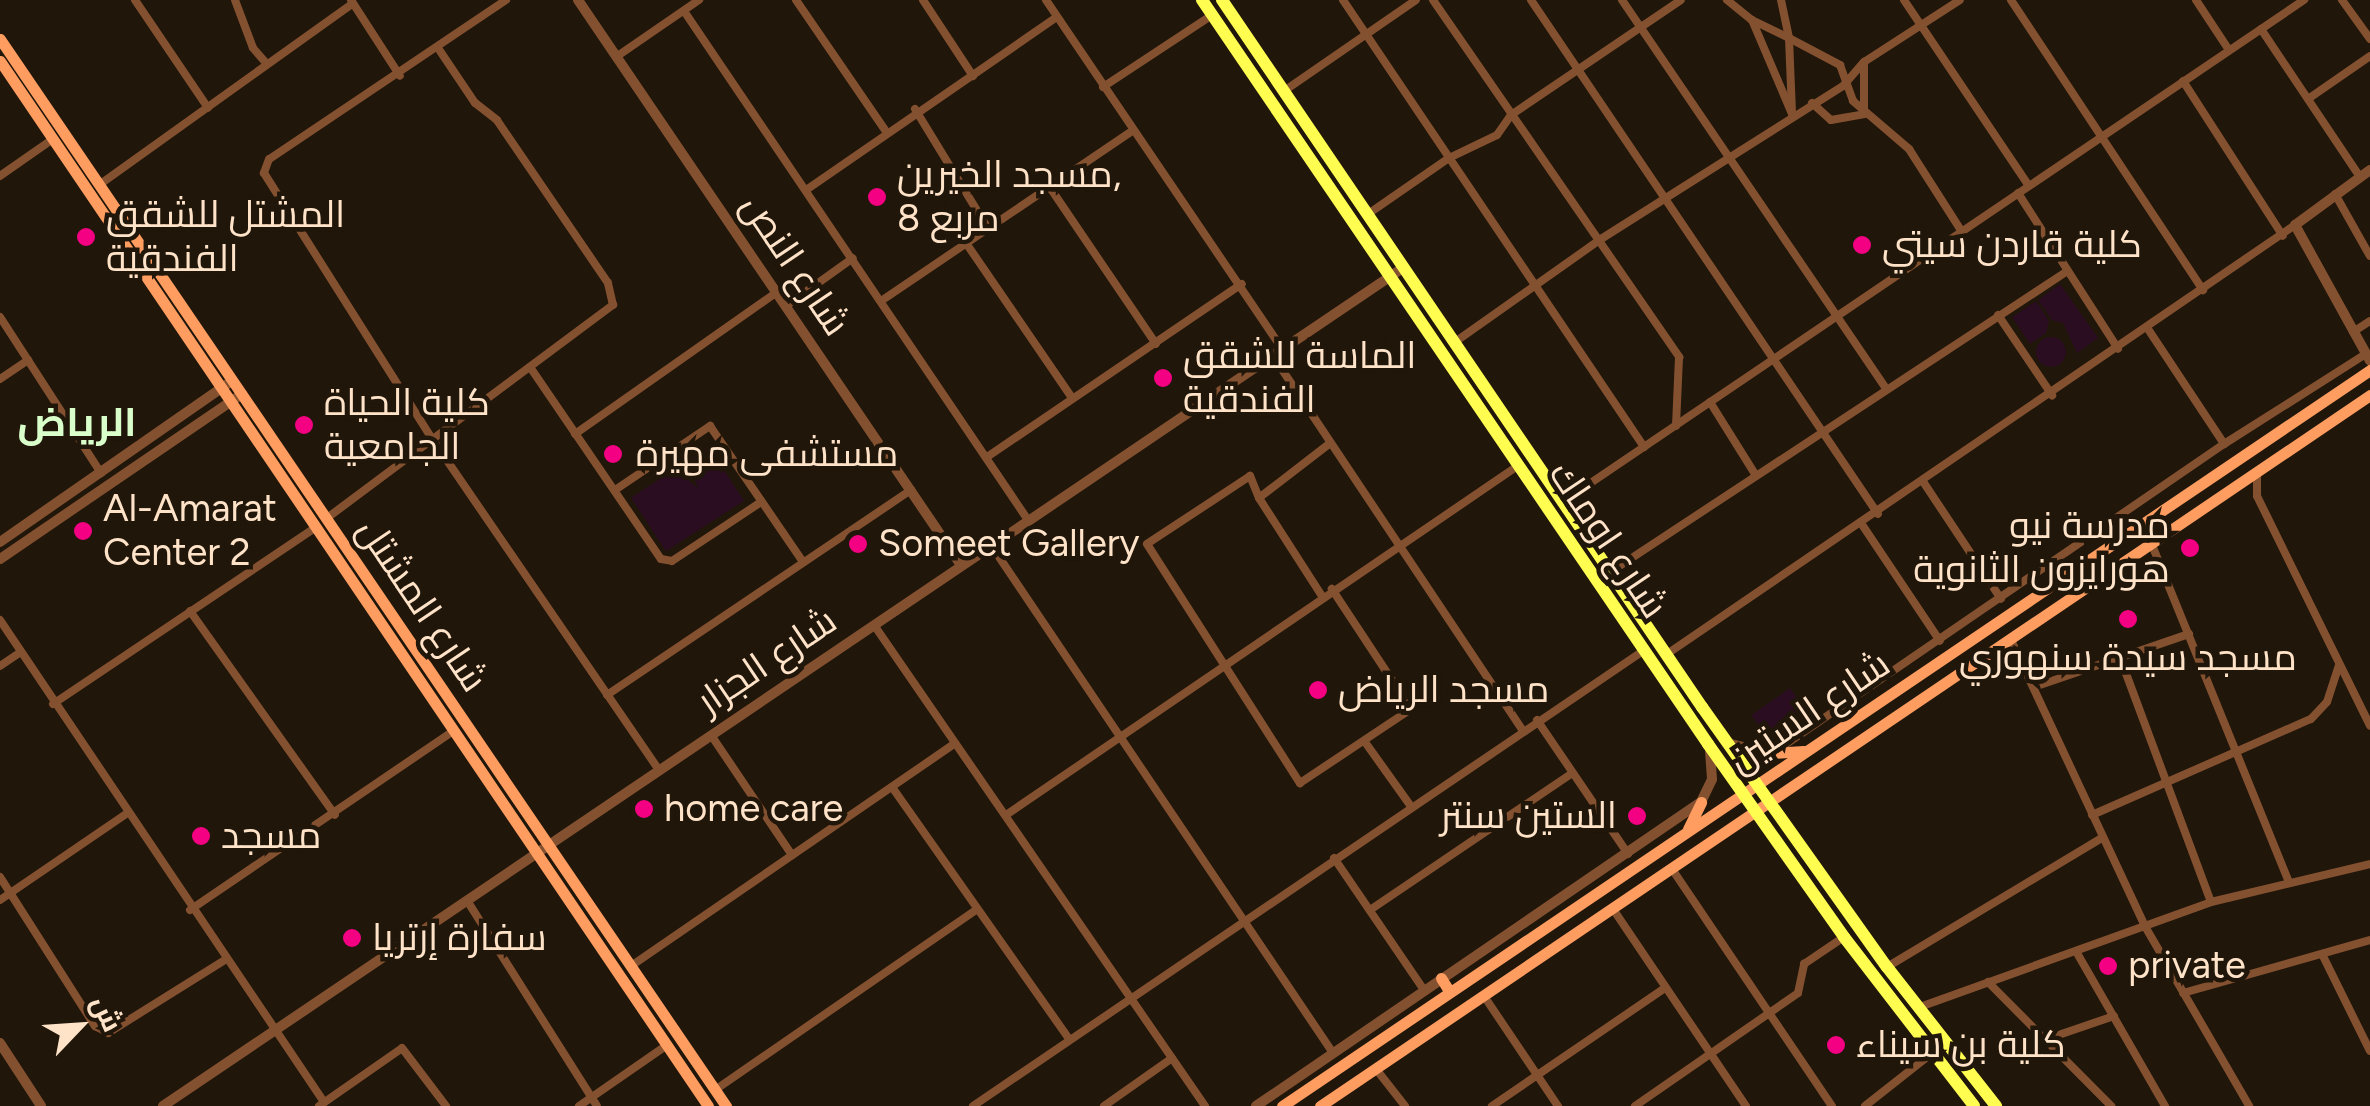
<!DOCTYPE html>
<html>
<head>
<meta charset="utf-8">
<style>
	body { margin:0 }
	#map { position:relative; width:2370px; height:1106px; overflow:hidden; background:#20160a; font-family:Figtree,Cairo,sans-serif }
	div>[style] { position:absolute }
	.green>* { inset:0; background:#2a0d21; transform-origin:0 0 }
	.round { border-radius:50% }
	.minor>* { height:8px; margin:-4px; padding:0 4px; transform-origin:4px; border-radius:4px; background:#845130 }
	.tertiary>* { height:10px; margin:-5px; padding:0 5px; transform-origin:5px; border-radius:5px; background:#845130 }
	.secondary>* { height:11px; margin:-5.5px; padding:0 5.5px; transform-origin:5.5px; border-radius:5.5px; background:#ff9d60 }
	.primary>* { height:12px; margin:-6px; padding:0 6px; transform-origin:6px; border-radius:6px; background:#fffd50 }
	.dots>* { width:28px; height:28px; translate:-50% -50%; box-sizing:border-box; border:5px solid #20160a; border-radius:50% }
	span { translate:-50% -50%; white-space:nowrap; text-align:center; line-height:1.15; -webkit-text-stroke:9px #20160a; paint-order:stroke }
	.poi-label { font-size:38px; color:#ffe3c9 }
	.left { translate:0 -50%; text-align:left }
	.right { translate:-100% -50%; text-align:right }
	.street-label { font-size:38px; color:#ffe3c9 }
	.neighbourhood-label { font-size:40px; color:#d9ffcb; font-weight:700 }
	.north { position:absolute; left:30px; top:976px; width:100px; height:100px; -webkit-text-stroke:8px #20160a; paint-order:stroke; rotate:65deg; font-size:28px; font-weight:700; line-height:40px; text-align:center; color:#ffe3c9 }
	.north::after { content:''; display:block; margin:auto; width:35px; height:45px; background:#ffe3c9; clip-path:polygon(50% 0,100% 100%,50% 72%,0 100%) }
</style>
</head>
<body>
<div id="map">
	<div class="green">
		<div style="clip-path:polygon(2060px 284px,2098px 338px,2077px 353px,2063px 323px,2052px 320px,2038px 300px)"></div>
		<div style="clip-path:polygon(2036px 301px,2049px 321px,2046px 333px,2030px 344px,2012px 317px)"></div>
		<div class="round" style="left:2036px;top:337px;width:30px;height:30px"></div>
		<div style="left:709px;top:447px;width:64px;height:93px;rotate:57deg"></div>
		<div style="left:1790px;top:688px;width:24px;height:47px;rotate:55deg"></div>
	</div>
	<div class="minor">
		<div style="left:135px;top:0;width:130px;rotate:55.9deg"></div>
		<div style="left:235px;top:0;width:51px;rotate:69.4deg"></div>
		<div style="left:253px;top:48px;width:21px;rotate:49deg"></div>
		<div style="left:351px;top:0;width:90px;rotate:57.2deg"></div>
		<div style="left:506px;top:0;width:285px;rotate:146.1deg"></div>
		<div style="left:269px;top:159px;width:15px;rotate:110deg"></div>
		<div style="left:264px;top:173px;width:316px;rotate:57.7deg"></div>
		<div style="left:433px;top:440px;width:398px;rotate:55.6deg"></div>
		<div style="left:796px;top:0;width:158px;rotate:55.6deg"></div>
		<div style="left:923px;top:0;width:91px;rotate:56.7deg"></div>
		<div style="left:1046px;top:0;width:419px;rotate:55.9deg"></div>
		<div style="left:1343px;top:0;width:539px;rotate:56.04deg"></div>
		<div style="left:1433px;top:0;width:434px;rotate:55.4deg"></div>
		<div style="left:1679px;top:357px;width:69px;rotate:92.5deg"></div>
		<div style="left:1531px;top:0;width:620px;rotate:55.98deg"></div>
		<div style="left:1622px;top:0;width:470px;rotate:55.8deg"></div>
		<div style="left:1727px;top:0;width:32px;rotate:39deg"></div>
		<div style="left:1752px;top:20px;width:102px;rotate:66.9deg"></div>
		<div style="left:1781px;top:0;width:39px;rotate:78deg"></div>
		<div style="left:1789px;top:38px;width:58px;rotate:27.9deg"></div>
		<div style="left:1840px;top:65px;width:38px;rotate:70deg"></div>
		<div style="left:1853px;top:101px;width:74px;rotate:40.6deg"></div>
		<div style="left:1909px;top:149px;width:98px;rotate:57.4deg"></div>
		<div style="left:1904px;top:0;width:224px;rotate:56.1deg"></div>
		<div style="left:2011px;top:0;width:348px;rotate:56.5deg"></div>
		<div style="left:2196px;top:0;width:60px;rotate:56.6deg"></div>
		<div style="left:2342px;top:0;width:48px;rotate:54.3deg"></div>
		<div style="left:684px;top:11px;width:614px;rotate:55.95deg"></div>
		<div style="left:1752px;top:20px;width:41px;rotate:25.9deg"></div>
		<div style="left:1789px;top:38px;width:76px;rotate:87.7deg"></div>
		<div style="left:2261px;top:29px;width:178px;rotate:56.2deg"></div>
		<div style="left:616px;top:57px;width:101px;rotate:-34.5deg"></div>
		<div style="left:2183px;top:81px;width:184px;rotate:57.2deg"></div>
		<div style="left:1103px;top:87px;width:131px;rotate:-33.4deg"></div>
		<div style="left:1284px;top:91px;width:160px;rotate:-34.6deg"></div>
		<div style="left:2308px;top:99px;width:75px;rotate:-34.7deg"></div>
		<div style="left:1812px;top:103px;width:25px;rotate:42deg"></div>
		<div style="left:1831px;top:120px;width:34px;rotate:-10deg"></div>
		<div style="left:1864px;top:114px;width:50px;rotate:-90deg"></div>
		<div style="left:915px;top:109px;width:142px;rotate:58.6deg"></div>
		<div style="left:0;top:176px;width:65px;rotate:-34.9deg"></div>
		<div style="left:99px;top:185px;width:312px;rotate:-35.6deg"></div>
		<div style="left:809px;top:188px;width:301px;rotate:-34.6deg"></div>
		<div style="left:1051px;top:189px;width:187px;rotate:55.9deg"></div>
		<div style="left:2018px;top:193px;width:185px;rotate:57.3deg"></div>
		<div style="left:2335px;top:194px;width:71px;rotate:60.6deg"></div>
		<div style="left:1368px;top:214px;width:98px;rotate:-34.7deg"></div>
		<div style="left:1449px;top:158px;width:53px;rotate:-25.6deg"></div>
		<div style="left:1497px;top:135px;width:24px;rotate:-55deg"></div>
		<div style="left:1511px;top:115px;width:205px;rotate:-34.1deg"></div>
		<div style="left:966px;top:243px;width:188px;rotate:55.6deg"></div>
		<div style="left:881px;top:301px;width:303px;rotate:-34.1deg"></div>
		<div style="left:786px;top:306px;width:82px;rotate:-35.6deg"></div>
		<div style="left:1998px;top:315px;width:97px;rotate:56deg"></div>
		<div style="left:0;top:317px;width:186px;rotate:57.1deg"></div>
		<div style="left:2148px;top:329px;width:138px;rotate:56.5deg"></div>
		<div style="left:2353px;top:332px;width:20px;rotate:-33deg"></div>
		<div style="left:1455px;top:342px;width:179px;rotate:-35.2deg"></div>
		<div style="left:1601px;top:239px;width:286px;rotate:-32.3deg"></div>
		<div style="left:1843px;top:86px;width:32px;rotate:-49deg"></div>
		<div style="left:1864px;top:62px;width:114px;rotate:-32.9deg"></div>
		<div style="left:1271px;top:353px;width:452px;rotate:56.3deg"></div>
		<div style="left:530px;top:367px;width:232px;rotate:55.7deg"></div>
		<div style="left:661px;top:559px;width:11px;rotate:10deg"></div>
		<div style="left:672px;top:561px;width:107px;rotate:-33.5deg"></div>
		<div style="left:0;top:379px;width:34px;rotate:-34deg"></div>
		<div style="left:1710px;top:402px;width:85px;rotate:58deg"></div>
		<div style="left:575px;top:434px;width:247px;rotate:-35.1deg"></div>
		<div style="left:1329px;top:444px;width:88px;rotate:142.4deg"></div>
		<div style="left:1259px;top:498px;width:24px;rotate:-112deg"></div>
		<div style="left:1250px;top:476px;width:123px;rotate:146.6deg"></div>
		<div style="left:1147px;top:544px;width:284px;rotate:57.4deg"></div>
		<div style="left:1300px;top:783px;width:133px;rotate:-33.7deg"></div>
		<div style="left:1411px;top:709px;width:144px;rotate:-123.4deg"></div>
		<div style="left:987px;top:457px;width:308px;rotate:-34.2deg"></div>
		<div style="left:2257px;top:472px;width:24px;rotate:90deg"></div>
		<div style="left:2257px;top:496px;width:256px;rotate:63.8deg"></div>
		<div style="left:1924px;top:483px;width:139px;rotate:56.4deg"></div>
		<div style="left:615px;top:490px;width:115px;rotate:-34deg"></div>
		<div style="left:710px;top:426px;width:165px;rotate:55.6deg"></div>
		<div style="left:1259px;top:498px;width:117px;rotate:57.3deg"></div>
		<div style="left:1564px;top:501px;width:894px;rotate:-34.1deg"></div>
		<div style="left:327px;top:518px;width:357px;rotate:-36.7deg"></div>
		<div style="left:613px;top:305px;width:23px;rotate:-103deg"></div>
		<div style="left:608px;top:283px;width:197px;rotate:-124.3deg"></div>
		<div style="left:497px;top:120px;width:28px;rotate:-142deg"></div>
		<div style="left:475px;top:103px;width:66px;rotate:-123.9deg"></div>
		<div style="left:1863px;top:526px;width:138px;rotate:56.2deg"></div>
		<div style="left:2150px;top:540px;width:370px;rotate:67.9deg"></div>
		<div style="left:991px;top:545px;width:612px;rotate:56.05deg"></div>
		<div style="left:1612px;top:571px;width:544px;rotate:-33.37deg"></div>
		<div style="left:190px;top:611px;width:250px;rotate:54.6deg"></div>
		<div style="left:0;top:620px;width:581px;rotate:56.09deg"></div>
		<div style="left:874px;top:625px;width:584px;rotate:55.47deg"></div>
		<div style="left:2010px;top:638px;width:320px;rotate:64.9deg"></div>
		<div style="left:2146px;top:928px;width:206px;rotate:59.9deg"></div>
		<div style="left:1667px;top:654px;width:761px;rotate:-34.34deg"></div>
		<div style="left:2121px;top:660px;width:258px;rotate:69.6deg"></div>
		<div style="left:0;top:666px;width:25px;rotate:-34deg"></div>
		<div style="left:2034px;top:687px;width:164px;rotate:-18.9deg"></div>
		<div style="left:607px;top:695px;width:367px;rotate:-34deg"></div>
		<div style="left:53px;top:704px;width:317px;rotate:-33.9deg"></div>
		<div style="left:1537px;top:720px;width:162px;rotate:55.8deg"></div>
		<div style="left:711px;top:735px;width:145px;rotate:56deg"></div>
		<div style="left:1365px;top:742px;width:77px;rotate:54.5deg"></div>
		<div style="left:1730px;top:743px;width:44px;rotate:13.1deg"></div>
		<div style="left:1773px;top:753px;width:547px;rotate:-34.42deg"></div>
		<div style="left:2224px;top:444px;width:168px;rotate:-32.4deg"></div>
		<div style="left:892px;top:787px;width:308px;rotate:54.9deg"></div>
		<div style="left:1006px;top:815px;width:621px;rotate:-34.3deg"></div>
		<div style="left:2092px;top:815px;width:239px;rotate:-23.7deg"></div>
		<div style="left:2311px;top:719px;width:23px;rotate:-47deg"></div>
		<div style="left:2327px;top:702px;width:39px;rotate:-72deg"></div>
		<div style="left:1334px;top:858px;width:160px;rotate:55.7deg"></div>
		<div style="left:1672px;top:869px;width:286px;rotate:56deg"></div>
		<div style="left:0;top:877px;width:177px;rotate:57.5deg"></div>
		<div style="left:95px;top:1026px;width:15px;rotate:28deg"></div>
		<div style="left:108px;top:1033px;width:138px;rotate:-32deg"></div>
		<div style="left:0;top:900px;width:153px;rotate:-34.3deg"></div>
		<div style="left:468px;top:902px;width:241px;rotate:57.7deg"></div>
		<div style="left:1613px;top:909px;width:238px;rotate:56deg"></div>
		<div style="left:190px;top:910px;width:318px;rotate:-34.2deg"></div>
		<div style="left:1370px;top:910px;width:244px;rotate:-34.1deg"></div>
		<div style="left:2077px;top:953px;width:177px;rotate:60.1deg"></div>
		<div style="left:2322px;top:954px;width:108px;rotate:63.7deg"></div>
		<div style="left:631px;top:966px;width:393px;rotate:-34.5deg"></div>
		<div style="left:1887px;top:967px;width:252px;rotate:-31deg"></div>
		<div style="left:1988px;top:982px;width:175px;rotate:45.2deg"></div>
		<div style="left:2183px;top:993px;width:194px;rotate:-15.8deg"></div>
		<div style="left:1484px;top:996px;width:133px;rotate:56.1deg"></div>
		<div style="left:1917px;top:1008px;width:313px;rotate:-19.8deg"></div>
		<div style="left:2211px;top:902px;width:163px;rotate:-13.4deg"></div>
		<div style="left:2044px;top:1040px;width:74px;rotate:-18.9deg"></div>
		<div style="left:1376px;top:1069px;width:47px;rotate:51.9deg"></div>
		<div style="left:715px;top:1090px;width:317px;rotate:-34.6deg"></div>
		<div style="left:319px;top:1106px;width:101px;rotate:-34.9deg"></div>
		<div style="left:402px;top:1048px;width:73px;rotate:52.8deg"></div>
		<div style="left:579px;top:1106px;width:107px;rotate:-34.7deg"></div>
		<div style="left:973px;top:1106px;width:813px;rotate:-34.18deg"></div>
		<div style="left:1104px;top:1106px;width:83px;rotate:-35.2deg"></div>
		<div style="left:1492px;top:1106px;width:206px;rotate:-34.3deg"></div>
		<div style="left:1635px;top:1106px;width:198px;rotate:-34.7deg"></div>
		<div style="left:1798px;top:993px;width:30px;rotate:-78deg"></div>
		<div style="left:1804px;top:964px;width:48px;rotate:-34deg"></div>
		<div style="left:1865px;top:1106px;width:85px;rotate:-38.3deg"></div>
	</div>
	<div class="tertiary">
		<div style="left:578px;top:0;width:683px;rotate:55.87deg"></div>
		<div style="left:2370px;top:170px;width:93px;rotate:143.7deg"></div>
		<div style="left:2295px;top:225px;width:155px;rotate:61.1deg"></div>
		<div style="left:0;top:542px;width:277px;rotate:-34.8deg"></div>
		<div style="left:0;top:559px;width:293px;rotate:-34.3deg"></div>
		<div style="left:0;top:1043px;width:75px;rotate:56.9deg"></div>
		<div style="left:163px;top:1106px;width:1498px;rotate:-34.06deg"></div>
		<div style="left:1256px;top:1106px;width:539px;rotate:-34.34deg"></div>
		<div style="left:1701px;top:802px;width:25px;rotate:-64deg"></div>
		<div style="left:1712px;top:779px;width:29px;rotate:-94deg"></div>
	</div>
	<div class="secondary">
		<div style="left:0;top:39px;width:1291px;rotate:55.77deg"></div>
		<div style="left:0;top:61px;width:1262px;rotate:55.88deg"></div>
		<div style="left:1773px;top:753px;width:30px;rotate:-4deg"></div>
		<div style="left:1688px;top:829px;width:30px;rotate:-64deg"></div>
		<div style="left:1441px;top:978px;width:15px;rotate:58deg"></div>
		<div style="left:1282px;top:1106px;width:1314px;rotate:-34.08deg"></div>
		<div style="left:1320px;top:1106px;width:1268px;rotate:-34.1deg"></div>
	</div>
	<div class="primary">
		<div style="left:1202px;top:0;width:900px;rotate:55.78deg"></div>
		<div style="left:1708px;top:744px;width:236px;rotate:54.8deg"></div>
		<div style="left:1844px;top:937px;width:213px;rotate:52.4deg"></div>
		<div style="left:1222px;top:0;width:855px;rotate:55.83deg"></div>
		<div style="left:1702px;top:707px;width:319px;rotate:54.6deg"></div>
		<div style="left:1887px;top:967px;width:177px;rotate:51.9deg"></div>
	</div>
	<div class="dots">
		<div style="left:877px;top:197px;background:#f40083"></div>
		<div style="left:86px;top:237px;background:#f40083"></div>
		<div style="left:1862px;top:245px;background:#f40083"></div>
		<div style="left:1163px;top:378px;background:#f40083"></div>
		<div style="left:304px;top:425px;background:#f40083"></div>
		<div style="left:613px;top:454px;background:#f40083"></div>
		<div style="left:83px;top:531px;background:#f40083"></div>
		<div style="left:858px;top:544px;background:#f40083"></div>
		<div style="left:2190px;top:548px;background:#f40083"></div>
		<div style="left:2128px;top:619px;background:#f40083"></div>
		<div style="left:1318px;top:690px;background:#f40083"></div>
		<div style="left:644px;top:809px;background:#f40083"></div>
		<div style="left:1637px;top:816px;background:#f40083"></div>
		<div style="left:201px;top:836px;background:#f40083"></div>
		<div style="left:352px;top:938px;background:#f40083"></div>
		<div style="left:2108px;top:966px;background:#f40083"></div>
		<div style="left:1836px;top:1045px;background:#f40083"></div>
	</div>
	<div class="poi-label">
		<span class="left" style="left:897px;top:197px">مسجد الخيرين,<br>مربع 8</span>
		<span class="left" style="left:106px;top:237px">المشتل للشقق<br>الفندقية</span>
		<span class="left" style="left:1882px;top:245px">كلية قاردن سيتي</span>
		<span class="left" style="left:1183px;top:378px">الماسة للشقق<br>الفندقية</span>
		<span class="left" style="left:324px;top:425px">كلية الحياة<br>الجامعية</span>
		<span class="left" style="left:636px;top:454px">مستشفى مهيرة</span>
		<span class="left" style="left:103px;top:531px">Al-Amarat<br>Center 2</span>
		<span class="right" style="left:2170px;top:548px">مدرسة نيو<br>هورايزون الثانوية</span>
		<span class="left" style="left:878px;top:544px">Someet Gallery</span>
		<span style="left:2128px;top:658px">مسجد سيدة سنهوري</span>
		<span class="left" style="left:1338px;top:690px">مسجد الرياض</span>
		<span class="left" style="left:664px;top:809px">home care</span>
		<span class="right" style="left:1617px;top:816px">الستين سنتر</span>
		<span class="left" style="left:221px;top:836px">مسجد</span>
		<span class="left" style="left:372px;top:938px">سفارة إرتريا</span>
		<span class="left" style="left:2128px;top:966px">private</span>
		<span class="left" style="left:1856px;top:1045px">كلية بن سيناء</span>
	</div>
	<div class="street-label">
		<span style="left:795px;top:265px;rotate:56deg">شارع النص</span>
		<span style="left:1608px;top:540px;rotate:56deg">شارع اوماك</span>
		<span style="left:422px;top:605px;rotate:56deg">شارع المشتل</span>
		<span style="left:767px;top:661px;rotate:-34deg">شارع الجزار</span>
		<span style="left:1809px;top:712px;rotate:-34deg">شارع الستين</span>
	</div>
	<div class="neighbourhood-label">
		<span style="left:77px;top:422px">الرياض</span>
	</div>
	<div class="north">ش</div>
</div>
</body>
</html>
